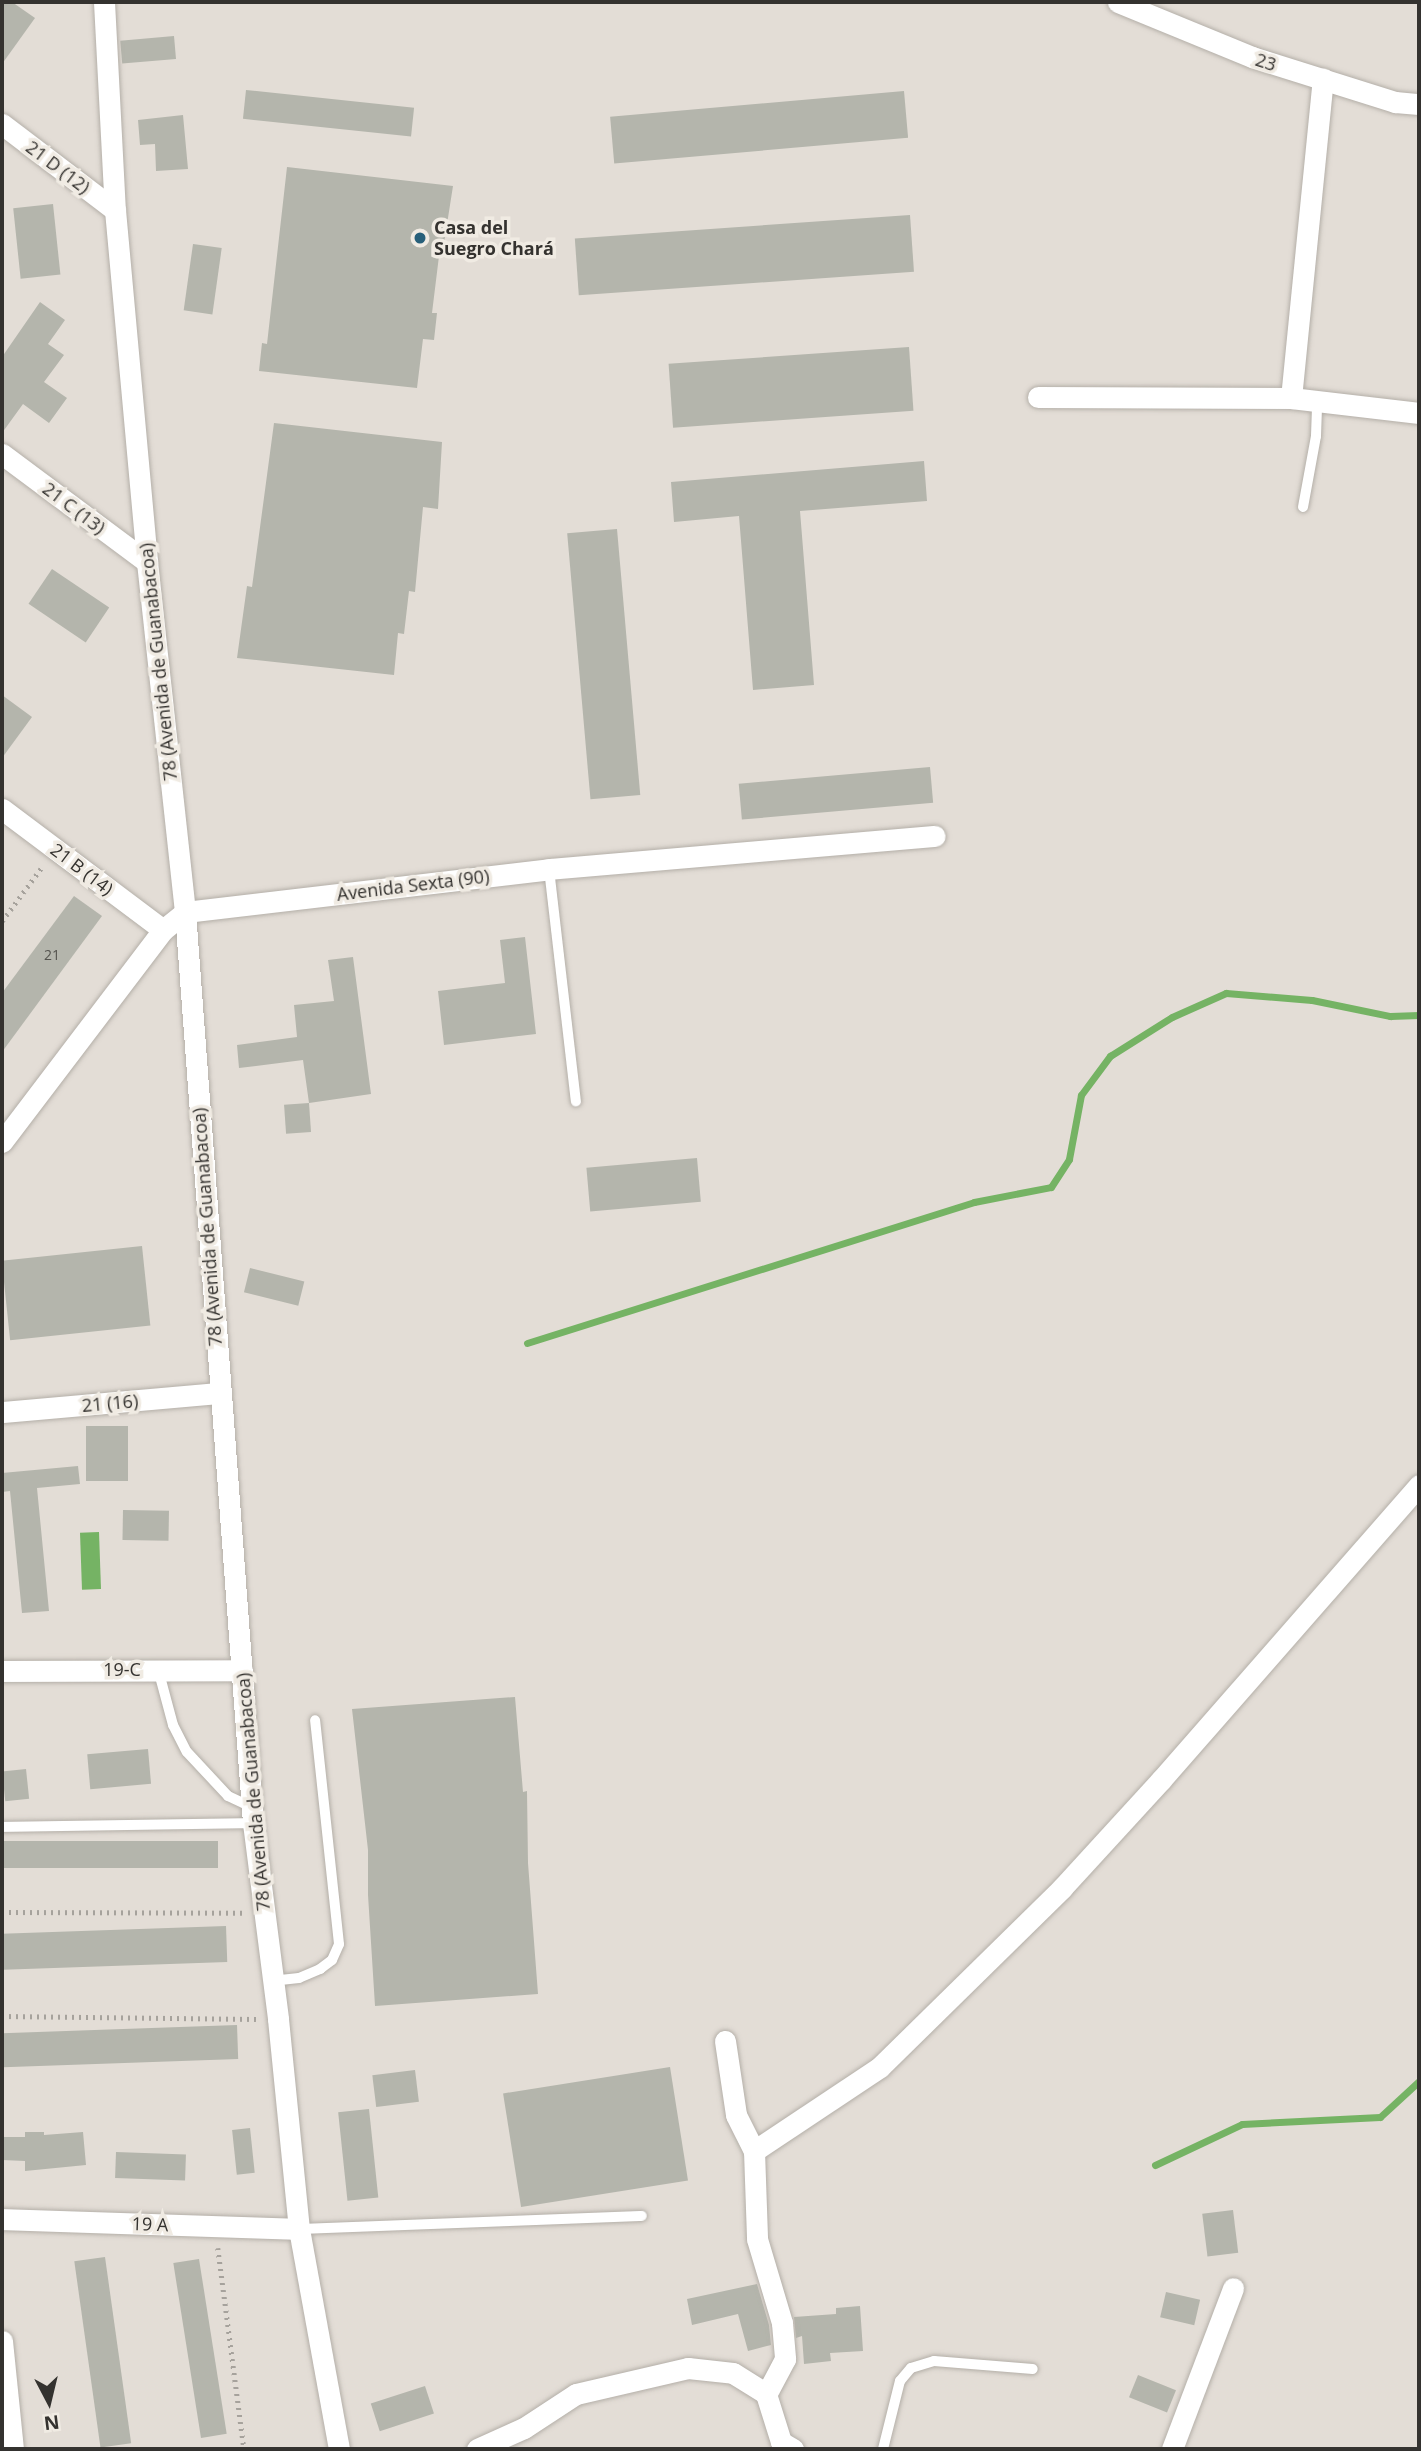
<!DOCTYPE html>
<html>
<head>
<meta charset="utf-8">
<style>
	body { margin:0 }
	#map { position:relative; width:1421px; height:2451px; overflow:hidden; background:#e3ddd6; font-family:"Open Sans",sans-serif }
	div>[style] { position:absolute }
	.water>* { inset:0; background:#75b364; transform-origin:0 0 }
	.stream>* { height:7px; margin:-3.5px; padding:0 3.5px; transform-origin:3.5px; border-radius:3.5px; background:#75b364 }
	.building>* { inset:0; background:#b4b5ac; transform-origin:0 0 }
	.path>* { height:4.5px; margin-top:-2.25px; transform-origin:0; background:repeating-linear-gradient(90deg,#a6a29c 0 2px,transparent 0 7px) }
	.roads { filter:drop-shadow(0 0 2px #b4afa8) drop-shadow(0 0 2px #b4afa8) }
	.lane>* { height:10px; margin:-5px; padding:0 5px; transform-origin:5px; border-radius:5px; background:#fff }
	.street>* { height:21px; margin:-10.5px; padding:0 10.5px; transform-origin:10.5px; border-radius:10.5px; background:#fff }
	.dots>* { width:19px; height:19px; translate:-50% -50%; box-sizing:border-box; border:4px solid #f0ebe3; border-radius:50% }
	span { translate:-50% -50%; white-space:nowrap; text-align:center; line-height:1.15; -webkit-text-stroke:7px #f0ebe3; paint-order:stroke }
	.number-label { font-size:14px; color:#54534e }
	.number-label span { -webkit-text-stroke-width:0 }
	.street-label { font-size:18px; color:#34322f }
	.poi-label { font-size:18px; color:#34322f; font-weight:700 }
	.left { translate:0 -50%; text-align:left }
	.frame { position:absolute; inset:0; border:4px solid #34322f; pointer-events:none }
	.north { position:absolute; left:14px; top:2367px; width:70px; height:70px; -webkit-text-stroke:5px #f0ebe3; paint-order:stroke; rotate:173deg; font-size:19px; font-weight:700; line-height:28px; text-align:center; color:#34322f }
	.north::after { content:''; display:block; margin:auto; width:24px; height:32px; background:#34322f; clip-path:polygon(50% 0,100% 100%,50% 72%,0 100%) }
</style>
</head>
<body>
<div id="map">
	<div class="water">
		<div style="left:99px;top:1532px;width:57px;height:19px;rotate:88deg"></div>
	</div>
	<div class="stream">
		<div style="left:527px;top:1343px;width:469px;rotate:-17.5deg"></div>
		<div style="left:974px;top:1202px;width:78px;rotate:-11deg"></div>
		<div style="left:1051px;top:1187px;width:33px;rotate:-57deg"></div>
		<div style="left:1069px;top:1159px;width:65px;rotate:-79.4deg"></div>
		<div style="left:1081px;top:1095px;width:49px;rotate:-53.4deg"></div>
		<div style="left:1110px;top:1056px;width:73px;rotate:-32.2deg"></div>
		<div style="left:1172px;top:1017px;width:59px;rotate:-24deg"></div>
		<div style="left:1226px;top:993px;width:86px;rotate:4.7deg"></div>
		<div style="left:1312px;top:1000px;width:80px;rotate:11.6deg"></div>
		<div style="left:1390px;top:1016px;width:29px;rotate:-2deg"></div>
		<div style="left:1155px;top:2165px;width:96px;rotate:-25.2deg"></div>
		<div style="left:1242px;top:2124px;width:138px;rotate:-2.9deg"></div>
		<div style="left:1380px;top:2117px;width:53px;rotate:-42.7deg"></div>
	</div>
	<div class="building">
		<div style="clip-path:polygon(2px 2px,12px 2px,35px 18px,2px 64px)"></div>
		<div style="left:174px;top:36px;width:23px;height:54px;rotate:85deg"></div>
		<div style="left:246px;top:90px;width:169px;height:29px;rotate:6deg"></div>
		<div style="left:904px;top:91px;width:47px;height:295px;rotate:85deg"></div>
		<div style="clip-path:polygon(183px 115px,188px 169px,156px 171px,155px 144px,140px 145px,138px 120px)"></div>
		<div style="clip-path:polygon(287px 167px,453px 186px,442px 256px,439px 256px,432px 313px,437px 313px,434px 340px,423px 339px,417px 388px,259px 371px,262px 343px,267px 344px)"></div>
		<div style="left:53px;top:204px;width:71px;height:40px;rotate:84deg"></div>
		<div style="left:910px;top:215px;width:57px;height:336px;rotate:86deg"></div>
		<div style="left:193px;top:244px;width:29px;height:67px;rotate:8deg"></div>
		<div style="clip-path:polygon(40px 302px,65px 320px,48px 344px,64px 355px,44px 382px,67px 398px,49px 423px,23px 404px,2px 433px,2px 357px)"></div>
		<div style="left:909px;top:347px;width:64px;height:241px;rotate:86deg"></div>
		<div style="clip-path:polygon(274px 423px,442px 442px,438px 509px,423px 507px,415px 592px,409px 591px,404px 634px,398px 633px,394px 675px,237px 658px,247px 586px,252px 587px)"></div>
		<div style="clip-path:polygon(924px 461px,927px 501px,800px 511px,814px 685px,753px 690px,739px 516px,674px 522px,671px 482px)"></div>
		<div style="left:617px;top:529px;width:267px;height:50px;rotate:85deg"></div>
		<div style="left:52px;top:569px;width:69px;height:42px;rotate:34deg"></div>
		<div style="clip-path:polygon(2px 695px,32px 717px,2px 758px)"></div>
		<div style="left:930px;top:767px;width:36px;height:192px;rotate:85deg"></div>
		<div style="clip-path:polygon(74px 896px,102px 916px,2px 1052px,2px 993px)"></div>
		<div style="clip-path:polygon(525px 937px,536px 1034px,444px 1045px,438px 991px,505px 983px,500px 940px)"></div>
		<div style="clip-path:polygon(353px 957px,371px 1094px,309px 1103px,303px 1060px,239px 1068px,237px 1045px,297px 1037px,294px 1005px,334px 1001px,328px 960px)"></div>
		<div style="left:309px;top:1103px;width:29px;height:25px;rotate:86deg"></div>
		<div style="left:697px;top:1158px;width:44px;height:111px;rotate:85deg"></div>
		<div style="left:142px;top:1246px;width:80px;height:141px;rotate:84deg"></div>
		<div style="left:250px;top:1268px;width:56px;height:25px;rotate:14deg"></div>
		<div style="left:86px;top:1426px;width:42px;height:55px"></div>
		<div style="clip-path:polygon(78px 1466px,80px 1484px,37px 1488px,49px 1611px,22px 1613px,10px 1491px,2px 1492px,2px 1473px)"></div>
		<div style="left:123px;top:1510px;width:46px;height:30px;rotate:1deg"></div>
		<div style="clip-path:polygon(515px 1697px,523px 1792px,527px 1791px,528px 1863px,538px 1994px,375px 2006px,368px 1895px,368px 1850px,352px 1709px)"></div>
		<div style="left:148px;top:1749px;width:35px;height:61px;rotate:85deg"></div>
		<div style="left:26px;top:1769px;width:30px;height:24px;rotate:84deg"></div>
		<div style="left:2px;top:1841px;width:216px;height:27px"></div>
		<div style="left:226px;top:1926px;width:36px;height:224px;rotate:88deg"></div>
		<div style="left:237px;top:2025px;width:34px;height:235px;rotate:88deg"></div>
		<div style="left:670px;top:2067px;width:115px;height:169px;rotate:81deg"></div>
		<div style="left:415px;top:2070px;width:32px;height:43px;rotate:83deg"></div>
		<div style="left:369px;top:2109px;width:89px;height:31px;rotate:84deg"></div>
		<div style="left:250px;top:2128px;width:45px;height:18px;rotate:84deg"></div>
		<div style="clip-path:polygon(25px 2132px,44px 2132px,44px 2135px,83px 2132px,86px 2165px,25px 2171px,25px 2161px,2px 2160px,2px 2137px,25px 2137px)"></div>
		<div style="left:116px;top:2152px;width:70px;height:26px;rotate:2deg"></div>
		<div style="left:1233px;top:2210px;width:43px;height:31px;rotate:83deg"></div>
		<div style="left:105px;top:2257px;width:188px;height:31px;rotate:82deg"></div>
		<div style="left:199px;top:2259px;width:177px;height:26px;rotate:81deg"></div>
		<div style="clip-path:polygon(757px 2284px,769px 2325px,771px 2345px,748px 2351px,738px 2314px,692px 2325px,687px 2299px)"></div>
		<div style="left:1166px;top:2292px;width:35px;height:26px;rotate:13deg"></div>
		<div style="clip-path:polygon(860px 2306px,863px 2351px,830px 2353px,831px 2361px,804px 2364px,802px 2336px,796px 2338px,794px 2317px,836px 2314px,836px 2308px)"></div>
		<div style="left:1138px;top:2375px;width:41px;height:24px;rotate:22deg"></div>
		<div style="left:425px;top:2386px;width:29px;height:57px;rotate:72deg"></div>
	</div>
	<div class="path">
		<div style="left:2px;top:921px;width:67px;rotate:-53.5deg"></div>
		<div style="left:2px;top:1912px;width:243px;rotate:0.2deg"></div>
		<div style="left:2px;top:2016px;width:254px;rotate:0.7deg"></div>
		<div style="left:218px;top:2248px;width:203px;rotate:82.6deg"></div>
	</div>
	<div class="roads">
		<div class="lane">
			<div style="left:1303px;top:507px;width:72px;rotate:-79.6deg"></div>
			<div style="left:1316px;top:436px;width:33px;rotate:-88deg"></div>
			<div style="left:549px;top:869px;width:234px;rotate:83.4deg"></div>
			<div style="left:158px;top:1669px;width:58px;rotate:75deg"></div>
			<div style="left:173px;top:1725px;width:30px;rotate:63deg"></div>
			<div style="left:187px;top:1752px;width:60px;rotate:47deg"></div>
			<div style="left:228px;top:1796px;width:26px;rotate:25deg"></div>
			<div style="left:2px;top:1827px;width:251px;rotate:-0.9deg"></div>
			<div style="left:271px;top:1981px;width:28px;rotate:-6deg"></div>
			<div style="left:299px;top:1978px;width:23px;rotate:-23deg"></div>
			<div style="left:320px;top:1969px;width:15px;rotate:-37deg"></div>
			<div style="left:332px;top:1960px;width:17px;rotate:-66deg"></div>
			<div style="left:339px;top:1944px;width:225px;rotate:-96.1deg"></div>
			<div style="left:299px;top:2229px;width:343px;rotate:-2.2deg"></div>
			<div style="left:883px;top:2449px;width:70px;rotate:-76deg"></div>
			<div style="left:900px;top:2381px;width:17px;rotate:-50deg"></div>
			<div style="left:911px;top:2368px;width:24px;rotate:-17deg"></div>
			<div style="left:934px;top:2361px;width:99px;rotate:4.6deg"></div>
		</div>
		<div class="street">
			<div style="left:104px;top:2px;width:208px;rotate:87deg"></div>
			<div style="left:115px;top:210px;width:353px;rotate:84.8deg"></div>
			<div style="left:147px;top:562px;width:352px;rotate:83.8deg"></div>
			<div style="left:185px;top:912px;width:914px;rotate:85.73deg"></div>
			<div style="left:253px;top:1823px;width:198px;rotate:82.7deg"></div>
			<div style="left:278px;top:2019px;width:211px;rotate:84.3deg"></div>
			<div style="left:299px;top:2229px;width:224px;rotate:79.7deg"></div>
			<div style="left:1118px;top:2px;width:145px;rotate:22.3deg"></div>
			<div style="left:1252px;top:57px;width:150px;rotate:17.5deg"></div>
			<div style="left:1395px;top:102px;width:24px;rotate:5deg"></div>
			<div style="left:2px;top:124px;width:142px;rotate:37.3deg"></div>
			<div style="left:1038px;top:397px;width:253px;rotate:0.2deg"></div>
			<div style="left:1291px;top:398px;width:129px;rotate:6.7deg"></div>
			<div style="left:1291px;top:398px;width:321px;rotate:-84.3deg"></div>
			<div style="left:2px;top:454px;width:181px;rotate:36.7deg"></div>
			<div style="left:2px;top:809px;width:201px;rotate:36.9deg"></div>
			<div style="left:2px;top:1142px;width:266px;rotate:-52.8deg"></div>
			<div style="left:163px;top:930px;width:28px;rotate:-39deg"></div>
			<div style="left:185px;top:912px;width:367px;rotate:-6.7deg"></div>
			<div style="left:549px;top:869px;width:387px;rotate:-4.9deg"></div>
			<div style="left:2px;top:1412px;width:218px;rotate:-5deg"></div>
			<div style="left:2px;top:1671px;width:240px;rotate:-0.2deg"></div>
			<div style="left:725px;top:2041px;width:75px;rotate:81.5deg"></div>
			<div style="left:736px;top:2115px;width:40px;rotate:63.4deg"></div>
			<div style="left:754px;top:2151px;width:88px;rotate:88deg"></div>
			<div style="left:757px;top:2239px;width:88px;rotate:73.4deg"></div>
			<div style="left:782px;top:2323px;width:36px;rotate:85deg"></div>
			<div style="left:785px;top:2359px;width:40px;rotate:118deg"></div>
			<div style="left:754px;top:2151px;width:151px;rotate:-33.7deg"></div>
			<div style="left:880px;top:2067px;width:255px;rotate:-44.5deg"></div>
			<div style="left:1062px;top:1888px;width:147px;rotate:-47.5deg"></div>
			<div style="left:1161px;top:1780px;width:392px;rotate:-48.8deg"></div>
			<div style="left:2px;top:2219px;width:297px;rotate:1.9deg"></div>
			<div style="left:2px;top:2341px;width:109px;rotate:84.2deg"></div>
			<div style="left:477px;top:2449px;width:51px;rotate:-24.1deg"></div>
			<div style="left:524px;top:2428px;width:62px;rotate:-33.2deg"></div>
			<div style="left:576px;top:2394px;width:115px;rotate:-13.1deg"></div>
			<div style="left:688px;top:2368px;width:45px;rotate:6.3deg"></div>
			<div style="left:733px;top:2373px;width:39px;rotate:32deg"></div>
			<div style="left:766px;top:2394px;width:50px;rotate:72.6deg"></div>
			<div style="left:781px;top:2442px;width:14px;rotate:30deg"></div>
			<div style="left:1172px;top:2449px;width:172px;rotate:-69.2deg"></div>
		</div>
	</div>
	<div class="dots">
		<div style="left:420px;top:238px;background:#28607a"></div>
	</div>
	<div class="number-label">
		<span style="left:52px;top:955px">21</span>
	</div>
	<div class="street-label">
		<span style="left:1266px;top:62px;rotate:18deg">23</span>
		<span style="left:58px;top:167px;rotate:37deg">21 D (12)</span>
		<span style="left:74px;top:508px;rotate:37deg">21 C (13)</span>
		<span style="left:158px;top:662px;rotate:-96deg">78 (Avenida de Guanabacoa)</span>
		<span style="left:82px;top:869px;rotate:37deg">21 B (14)</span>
		<span style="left:413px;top:885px;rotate:-7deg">Avenida Sexta (90)</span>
		<span style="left:207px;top:1227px;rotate:-94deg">78 (Avenida de Guanabacoa)</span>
		<span style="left:110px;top:1403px;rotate:-5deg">21 (16)</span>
		<span style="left:122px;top:1669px">19-C</span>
		<span style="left:253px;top:1792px;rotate:-95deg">78 (Avenida de Guanabacoa)</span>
		<span style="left:150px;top:2224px;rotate:2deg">19 A</span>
	</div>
	<div class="poi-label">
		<span class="left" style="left:434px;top:238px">Casa del<br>Suegro Chará</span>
	</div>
	<div class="frame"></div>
	<div class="north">N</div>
</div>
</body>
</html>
